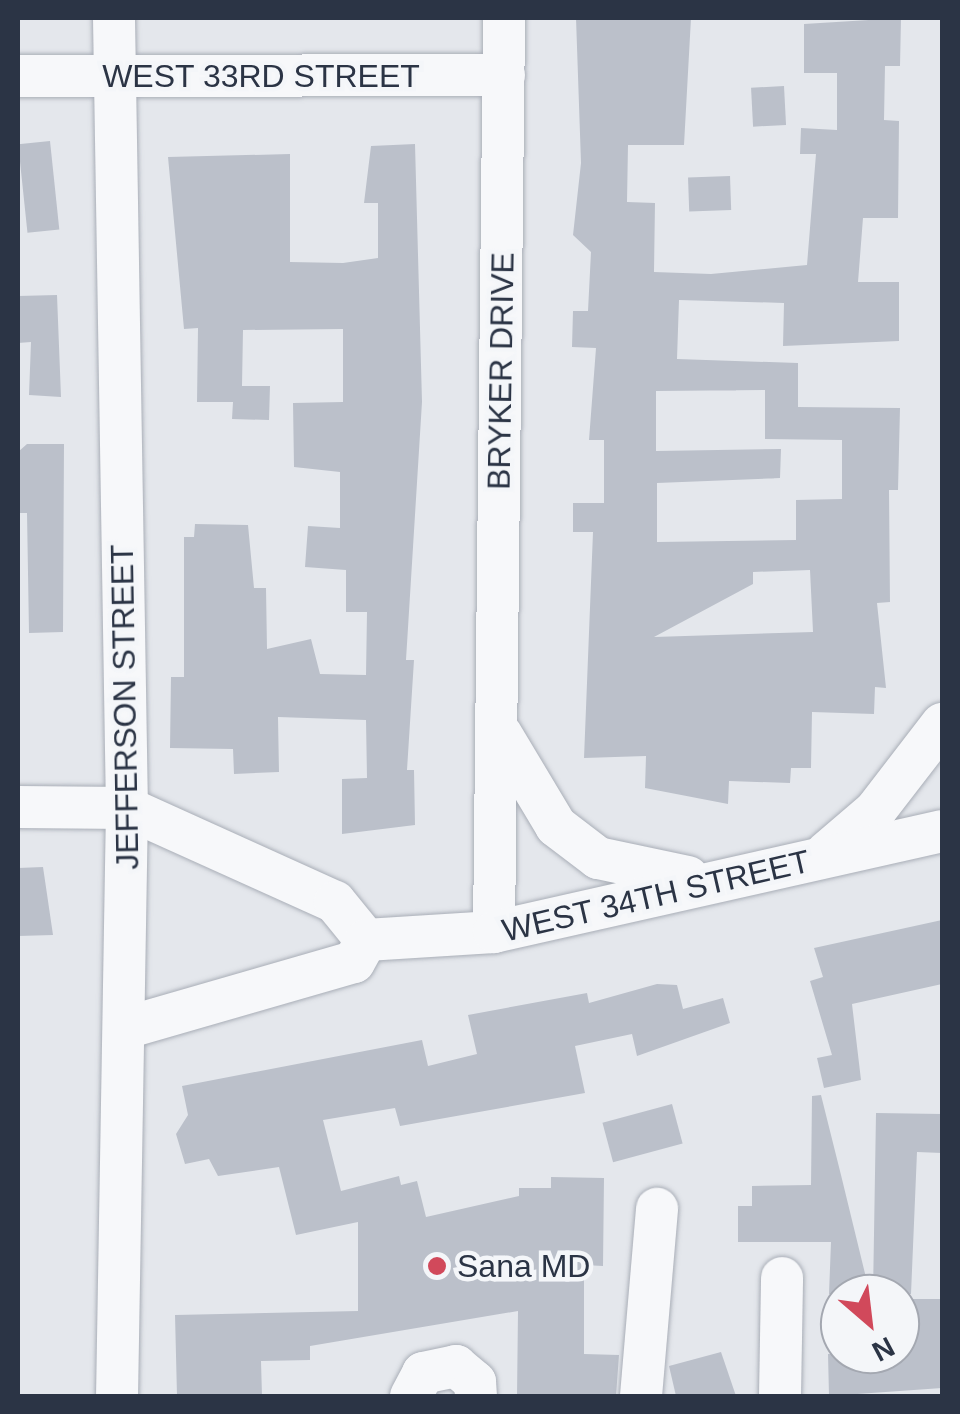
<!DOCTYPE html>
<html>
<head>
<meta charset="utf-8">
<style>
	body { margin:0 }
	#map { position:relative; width:960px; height:1414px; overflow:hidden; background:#e4e7ec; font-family:Arial,sans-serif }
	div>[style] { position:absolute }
	.building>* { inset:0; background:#bbc0ca; transform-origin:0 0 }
	.roads { filter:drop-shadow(0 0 2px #a9aeb7) drop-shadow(0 0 2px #a9aeb7) }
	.minor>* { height:42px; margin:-21px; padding:0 21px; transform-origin:21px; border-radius:21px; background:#f7f8fa }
	.dots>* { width:28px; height:28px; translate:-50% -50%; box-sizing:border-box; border:5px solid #f4f6f9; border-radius:50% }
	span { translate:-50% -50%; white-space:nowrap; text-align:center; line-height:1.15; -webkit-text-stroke:9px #f4f6f9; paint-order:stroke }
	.street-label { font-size:32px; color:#2b3445 }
	.poi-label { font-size:32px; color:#2b3445 }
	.left { translate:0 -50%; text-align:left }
	.frame { position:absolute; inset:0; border:20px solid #2b3445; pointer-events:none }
	.north { position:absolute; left:820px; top:1274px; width:100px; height:100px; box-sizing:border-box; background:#f4f6f9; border:2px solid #a4a8b1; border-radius:50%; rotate:152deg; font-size:28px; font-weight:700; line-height:40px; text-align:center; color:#2b3445 }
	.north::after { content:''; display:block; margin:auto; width:35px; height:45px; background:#d1495b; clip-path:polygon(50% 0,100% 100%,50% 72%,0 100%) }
</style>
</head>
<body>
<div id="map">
	<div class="building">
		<div style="clip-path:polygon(evenodd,576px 18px,691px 18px,684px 145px,628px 145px,627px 202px,655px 203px,654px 272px,711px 274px,807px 265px,816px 154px,800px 154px,801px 128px,837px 130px,837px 73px,804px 73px,804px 24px,901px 18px,900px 66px,885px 66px,884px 120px,899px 121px,898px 218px,863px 218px,858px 282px,899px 282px,899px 341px,783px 346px,784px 303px,679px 300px,677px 359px,798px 363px,798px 407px,900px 408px,898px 490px,889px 490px,890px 602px,877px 603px,886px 688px,875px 687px,874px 714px,812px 712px,811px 768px,791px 768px,790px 783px,729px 781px,728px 804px,645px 788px,646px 756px,584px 758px,593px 532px,573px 532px,573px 503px,604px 503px,604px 440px,589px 440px,596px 348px,572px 347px,573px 311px,588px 311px,591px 252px,573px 235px,581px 163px,576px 18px,765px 390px,765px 439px,842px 440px,842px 499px,796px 500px,796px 540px,657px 542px,657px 483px,780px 478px,781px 449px,656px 451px,656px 391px,765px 390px,576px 18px,810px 570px,813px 632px,654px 637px,753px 584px,753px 572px,810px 570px)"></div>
		<div style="left:784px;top:86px;width:39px;height:33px;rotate:87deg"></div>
		<div style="left:50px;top:141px;width:89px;height:32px;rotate:84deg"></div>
		<div style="clip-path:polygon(415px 144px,422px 402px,406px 660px,414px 660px,407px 770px,414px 770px,415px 825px,342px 834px,342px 779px,367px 778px,366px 720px,278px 717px,279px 772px,234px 774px,233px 749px,170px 748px,171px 677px,184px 677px,184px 537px,194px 537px,195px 524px,248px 525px,254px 588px,266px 588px,267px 649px,311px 639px,320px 674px,366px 675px,367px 612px,346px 612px,346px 570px,305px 567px,308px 526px,340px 528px,340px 472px,294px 467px,293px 403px,343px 402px,343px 329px,243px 330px,242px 386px,270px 386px,269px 420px,232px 419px,233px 402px,197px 402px,198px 328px,184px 329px,168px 157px,290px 154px,290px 262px,343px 263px,378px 258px,378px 203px,364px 203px,371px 146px)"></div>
		<div style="left:730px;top:176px;width:34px;height:42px;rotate:88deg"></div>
		<div style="clip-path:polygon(57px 295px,61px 397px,29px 395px,31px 342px,18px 343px,18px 296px)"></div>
		<div style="clip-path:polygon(27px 444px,64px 444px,63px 632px,29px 633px,27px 513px,18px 513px,18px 452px)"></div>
		<div style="clip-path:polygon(43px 867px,53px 935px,18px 936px,18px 868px)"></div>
		<div style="clip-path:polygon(942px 920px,942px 984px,852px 1004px,861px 1080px,824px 1088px,817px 1058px,832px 1055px,810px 981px,823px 977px,814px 948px)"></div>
		<div style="clip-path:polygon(657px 984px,677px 985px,683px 1009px,723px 998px,730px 1023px,637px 1056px,632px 1034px,575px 1046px,585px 1093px,400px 1126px,395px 1108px,323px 1120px,341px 1191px,399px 1176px,401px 1185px,417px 1181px,426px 1217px,519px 1196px,519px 1188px,551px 1188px,551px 1177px,604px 1178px,603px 1266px,584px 1265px,584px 1354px,619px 1355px,616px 1396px,517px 1396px,518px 1311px,310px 1346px,310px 1360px,261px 1361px,262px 1396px,177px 1396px,175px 1315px,358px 1311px,358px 1222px,296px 1235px,279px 1167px,218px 1176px,209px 1159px,185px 1164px,176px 1134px,188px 1115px,182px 1086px,422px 1040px,428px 1066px,477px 1054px,468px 1015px,587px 993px,589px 1003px)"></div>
		<div style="clip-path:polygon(821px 1095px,841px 1175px,870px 1294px,829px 1294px,831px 1242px,738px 1242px,738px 1206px,752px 1206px,752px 1186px,811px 1185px,812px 1096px)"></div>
		<div style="left:672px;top:1104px;width:41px;height:72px;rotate:75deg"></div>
		<div style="clip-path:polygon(876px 1113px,942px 1114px,942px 1153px,917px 1152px,911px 1294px,873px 1294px)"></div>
		<div style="clip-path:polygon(900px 1299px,942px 1299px,942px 1388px,829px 1396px,828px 1354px,900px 1354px)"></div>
		<div style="clip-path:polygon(721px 1352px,736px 1396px,676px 1396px,669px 1366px)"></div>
	</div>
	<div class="roads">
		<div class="minor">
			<div style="left:114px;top:18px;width:790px;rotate:89.06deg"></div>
			<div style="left:127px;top:808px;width:588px;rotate:90.97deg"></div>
			<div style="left:18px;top:76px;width:486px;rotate:-0.1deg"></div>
			<div style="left:501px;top:734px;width:107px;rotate:59.1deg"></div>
			<div style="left:556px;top:826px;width:53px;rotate:37.3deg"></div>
			<div style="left:598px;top:858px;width:92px;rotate:11.9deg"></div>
			<div style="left:18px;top:807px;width:109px;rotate:0.5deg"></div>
			<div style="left:127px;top:808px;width:228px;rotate:24.3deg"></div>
			<div style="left:335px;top:902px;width:49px;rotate:50.8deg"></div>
			<div style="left:826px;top:853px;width:65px;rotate:-40.6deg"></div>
			<div style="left:875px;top:811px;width:110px;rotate:-52.4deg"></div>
			<div style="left:494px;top:932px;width:914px;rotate:-89.37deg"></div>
			<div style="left:125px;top:1028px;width:238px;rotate:-16.1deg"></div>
			<div style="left:354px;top:962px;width:25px;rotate:-61deg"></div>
			<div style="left:366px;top:940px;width:128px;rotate:-3.6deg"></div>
			<div style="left:494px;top:932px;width:459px;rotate:-12.7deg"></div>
			<div style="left:411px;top:1396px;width:26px;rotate:-62deg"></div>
			<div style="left:423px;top:1373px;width:34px;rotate:-12deg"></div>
			<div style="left:456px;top:1366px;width:25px;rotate:40deg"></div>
			<div style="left:475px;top:1382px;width:14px;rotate:86deg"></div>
			<div style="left:641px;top:1396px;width:188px;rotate:-85.1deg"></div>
			<div style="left:780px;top:1396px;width:118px;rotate:-89deg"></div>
		</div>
	</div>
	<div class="dots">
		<div style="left:437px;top:1266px;background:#d1495b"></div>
	</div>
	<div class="street-label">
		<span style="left:261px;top:76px">WEST 33RD STREET</span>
		<span style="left:501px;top:371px;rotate:-89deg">BRYKER DRIVE</span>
		<span style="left:125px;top:707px;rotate:-91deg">JEFFERSON STREET</span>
		<span style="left:656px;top:896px;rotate:-13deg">WEST 34TH STREET</span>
	</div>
	<div class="poi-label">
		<span class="left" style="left:457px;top:1266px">Sana MD</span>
	</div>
	<div class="frame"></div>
	<div class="north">N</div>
</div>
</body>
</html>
